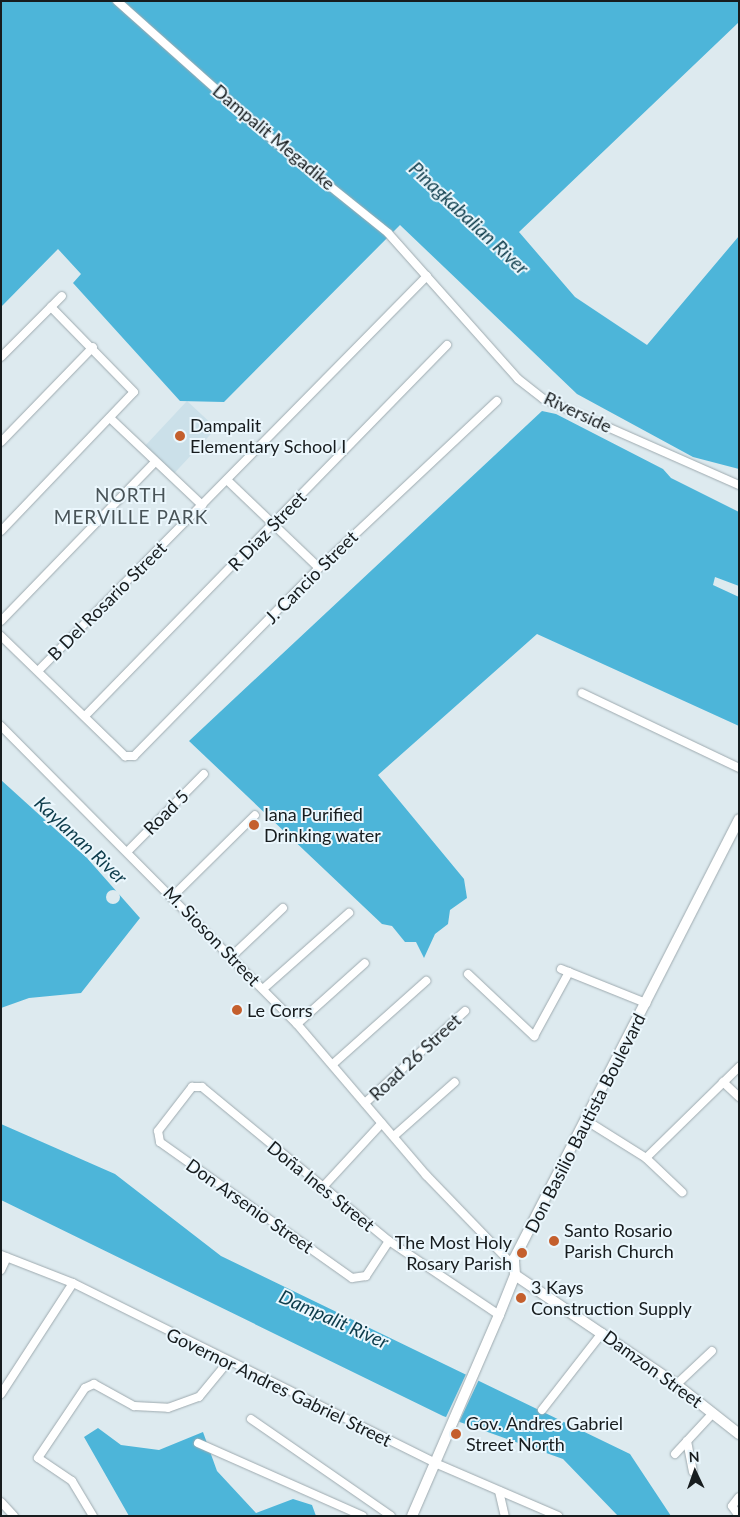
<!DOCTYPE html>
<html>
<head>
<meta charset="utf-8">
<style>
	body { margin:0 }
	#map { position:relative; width:740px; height:1517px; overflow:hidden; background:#ddeaef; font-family:Lato,sans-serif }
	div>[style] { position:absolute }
	.built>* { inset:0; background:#cbe0e9; transform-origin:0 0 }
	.water>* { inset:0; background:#4db5d9 }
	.pier>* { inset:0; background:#ddeaef; transform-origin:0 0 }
	.round { border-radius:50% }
	.roads { filter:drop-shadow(0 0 1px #9eaaaf) drop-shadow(0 0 1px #9eaaaf) }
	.street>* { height:8px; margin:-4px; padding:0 4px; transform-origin:4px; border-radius:4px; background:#fff }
	.secondary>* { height:10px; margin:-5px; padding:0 5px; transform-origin:5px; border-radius:5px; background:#fff }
	.dots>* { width:14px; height:14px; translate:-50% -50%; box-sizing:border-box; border:2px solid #ebf7fd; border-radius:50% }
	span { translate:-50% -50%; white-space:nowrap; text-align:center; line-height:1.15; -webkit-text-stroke:4px #ebf7fd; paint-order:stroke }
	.street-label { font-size:18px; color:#171c1e }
	.poi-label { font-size:18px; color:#171c1e }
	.left { translate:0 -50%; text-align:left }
	.right { translate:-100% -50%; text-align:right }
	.water-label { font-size:19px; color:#0d3c4b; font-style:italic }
	.neighbourhood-label { font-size:19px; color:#495458; letter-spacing:1px }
	.frame { position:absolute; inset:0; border:2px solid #171c1e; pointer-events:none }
	.north { position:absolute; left:670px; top:1447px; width:50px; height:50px; -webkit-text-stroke:4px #ebf7fd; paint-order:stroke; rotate:357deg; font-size:14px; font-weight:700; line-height:20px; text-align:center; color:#171c1e }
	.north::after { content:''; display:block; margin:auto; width:18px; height:22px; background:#171c1e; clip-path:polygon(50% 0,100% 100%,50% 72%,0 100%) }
</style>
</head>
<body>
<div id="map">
	<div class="built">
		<div style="left:187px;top:401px;width:40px;height:62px;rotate:43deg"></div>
	</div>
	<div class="water">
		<div style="clip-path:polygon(1px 1px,739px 1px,739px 22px,519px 232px,575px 297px,647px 345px,739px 236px,739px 469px,693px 457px,577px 394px,400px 225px,224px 402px,180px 401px,73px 283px,81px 274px,58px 249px,1px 307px)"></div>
		<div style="clip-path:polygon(542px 411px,556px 414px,663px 469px,671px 478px,739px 512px,739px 586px,715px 577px,713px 585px,739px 597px,739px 726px,537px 634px,378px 775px,464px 879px,467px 898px,450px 910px,448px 924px,435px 934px,424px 958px,416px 942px,405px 942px,392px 926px,382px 924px,189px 741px)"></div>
		<div style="clip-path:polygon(1px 780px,87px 858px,140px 918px,81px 993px,29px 998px,1px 1008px)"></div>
		<div style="clip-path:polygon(1px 1124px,115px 1174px,221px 1256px,630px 1454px,671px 1516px,618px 1516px,563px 1459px,443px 1416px,1px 1200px)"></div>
		<div style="clip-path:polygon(98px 1428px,121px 1445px,159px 1450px,203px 1432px,217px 1471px,256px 1513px,293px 1499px,312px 1505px,316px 1516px,129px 1516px,84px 1437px)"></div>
	</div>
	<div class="pier">
		<div class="round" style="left:106px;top:890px;width:14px;height:14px"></div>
		<div style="left:467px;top:1372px;width:14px;height:52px;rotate:25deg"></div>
	</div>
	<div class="roads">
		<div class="street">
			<div style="left:117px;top:1px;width:212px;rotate:41.7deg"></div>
			<div style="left:275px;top:142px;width:145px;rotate:38.8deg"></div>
			<div style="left:388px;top:233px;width:195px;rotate:48.3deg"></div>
			<div style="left:518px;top:379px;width:33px;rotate:38deg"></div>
			<div style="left:544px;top:399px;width:213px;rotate:23.8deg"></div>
			<div style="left:1px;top:357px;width:86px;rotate:-45deg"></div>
			<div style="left:110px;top:418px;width:127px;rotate:43.4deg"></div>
			<div style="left:1px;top:442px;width:132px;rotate:-45.9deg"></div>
			<div style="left:227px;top:480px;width:127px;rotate:43.7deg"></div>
			<div style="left:1px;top:531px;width:192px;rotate:-46.3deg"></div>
			<div style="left:134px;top:392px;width:119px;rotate:-134.3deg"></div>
			<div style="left:1px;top:621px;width:220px;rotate:-45.9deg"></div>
			<div style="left:1px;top:636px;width:173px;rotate:44.1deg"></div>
			<div style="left:125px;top:756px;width:9px"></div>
			<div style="left:134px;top:756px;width:264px;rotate:-45.5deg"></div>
			<div style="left:319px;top:568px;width:244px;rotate:-43.2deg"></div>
			<div style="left:39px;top:670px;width:553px;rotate:-45.44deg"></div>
			<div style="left:582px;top:693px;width:174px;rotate:25.5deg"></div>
			<div style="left:86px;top:715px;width:517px;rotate:-45.71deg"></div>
			<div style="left:1px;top:726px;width:420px;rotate:45.2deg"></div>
			<div style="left:297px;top:1024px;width:199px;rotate:49.5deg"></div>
			<div style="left:426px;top:1175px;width:127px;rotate:46deg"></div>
			<div style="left:128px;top:851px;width:108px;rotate:-45.4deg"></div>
			<div style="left:173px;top:896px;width:115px;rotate:-44.6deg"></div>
			<div style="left:232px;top:956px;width:70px;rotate:-43.3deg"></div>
			<div style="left:561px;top:969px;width:92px;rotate:21.8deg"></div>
			<div style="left:468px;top:974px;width:91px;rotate:43.2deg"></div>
			<div style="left:534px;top:1036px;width:73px;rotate:-61.3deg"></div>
			<div style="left:263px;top:989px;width:115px;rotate:-41.5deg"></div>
			<div style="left:297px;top:1024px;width:91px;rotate:-41.9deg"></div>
			<div style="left:333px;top:1064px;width:125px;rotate:-41.7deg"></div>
			<div style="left:723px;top:1082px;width:22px;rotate:43deg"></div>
			<div style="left:365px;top:1103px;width:136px;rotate:-42.6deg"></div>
			<div style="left:587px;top:1121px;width:70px;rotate:32.1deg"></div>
			<div style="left:646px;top:1158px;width:50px;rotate:43.4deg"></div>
			<div style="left:394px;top:1136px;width:81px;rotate:-41.5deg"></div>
			<div style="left:646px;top:1158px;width:130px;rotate:-44.4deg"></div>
			<div style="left:322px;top:1188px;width:88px;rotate:-47.3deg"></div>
			<div style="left:389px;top:1241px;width:42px;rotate:123.3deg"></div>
			<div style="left:366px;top:1276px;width:14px;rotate:172deg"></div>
			<div style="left:352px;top:1278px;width:235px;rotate:-144.7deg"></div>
			<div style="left:160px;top:1142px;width:11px;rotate:-100deg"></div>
			<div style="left:158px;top:1131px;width:56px;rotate:-52.3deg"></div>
			<div style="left:192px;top:1087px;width:10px"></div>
			<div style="left:202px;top:1087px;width:242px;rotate:39.5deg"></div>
			<div style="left:389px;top:1241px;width:133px;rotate:33.9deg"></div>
			<div style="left:1px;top:1255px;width:77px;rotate:21.3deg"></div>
			<div style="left:73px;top:1283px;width:404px;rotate:26.4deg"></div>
			<div style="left:435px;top:1463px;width:134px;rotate:23.3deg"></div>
			<div style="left:1px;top:1270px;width:14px;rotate:-65deg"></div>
			<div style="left:677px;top:1384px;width:48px;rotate:-43.3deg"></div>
			<div style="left:1px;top:1394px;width:132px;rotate:-57deg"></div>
			<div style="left:542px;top:1410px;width:98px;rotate:-52.1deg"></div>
			<div style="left:251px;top:1419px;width:170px;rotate:34.7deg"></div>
			<div style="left:687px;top:1441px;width:31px;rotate:79deg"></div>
			<div style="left:198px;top:1443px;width:180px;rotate:23.9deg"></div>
			<div style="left:675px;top:1454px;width:56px;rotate:-47.2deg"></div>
			<div style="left:499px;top:1491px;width:26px;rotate:77deg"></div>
			<div style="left:1px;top:1502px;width:19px;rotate:47deg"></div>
			<div style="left:93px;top:1516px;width:41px;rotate:-121deg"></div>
			<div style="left:72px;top:1481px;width:41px;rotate:-145.9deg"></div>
			<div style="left:38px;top:1458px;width:84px;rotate:-56.1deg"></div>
			<div style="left:85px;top:1388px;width:10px;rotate:-24deg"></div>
			<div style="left:94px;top:1384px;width:46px;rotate:28.8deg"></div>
			<div style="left:134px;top:1406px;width:34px;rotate:3deg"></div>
			<div style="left:168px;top:1408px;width:33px;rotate:-20deg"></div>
			<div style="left:199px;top:1397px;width:44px;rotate:-50.5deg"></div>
			<div style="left:739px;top:1516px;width:12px;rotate:-125deg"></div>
			<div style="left:732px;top:1506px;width:11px;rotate:-52deg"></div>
		</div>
		<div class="secondary">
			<div style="left:515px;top:1275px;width:191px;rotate:34.1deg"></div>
			<div style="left:673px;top:1382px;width:84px;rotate:38.2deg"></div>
			<div style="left:412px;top:1516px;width:219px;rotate:-66.6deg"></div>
			<div style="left:499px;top:1315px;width:43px;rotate:-68.2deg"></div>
			<div style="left:515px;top:1275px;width:16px;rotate:-94deg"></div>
			<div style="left:514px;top:1259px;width:494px;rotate:-62.9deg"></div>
		</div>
	</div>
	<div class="dots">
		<div style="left:180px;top:436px;background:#c45f2d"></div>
		<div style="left:254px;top:825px;background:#c45f2d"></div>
		<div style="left:237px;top:1010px;background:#c45f2d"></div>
		<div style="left:554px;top:1241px;background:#c45f2d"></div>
		<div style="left:522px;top:1253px;background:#c45f2d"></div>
		<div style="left:521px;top:1298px;background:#c45f2d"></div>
		<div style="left:456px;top:1434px;background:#c45f2d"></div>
	</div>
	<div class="street-label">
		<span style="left:274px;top:137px;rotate:40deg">Dampalit Megadike</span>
		<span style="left:578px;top:412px;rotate:25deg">Riverside</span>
		<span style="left:267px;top:531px;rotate:-46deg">R Diaz Street</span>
		<span style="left:311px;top:577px;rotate:-45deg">J. Cancio Street</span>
		<span style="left:107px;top:601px;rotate:-45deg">B Del Rosario Street</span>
		<span style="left:166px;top:812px;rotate:-45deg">Road 5</span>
		<span style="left:212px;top:936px;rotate:46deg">M. Sioson Street</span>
		<span style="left:415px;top:1057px;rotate:-43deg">Road 26 Street</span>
		<span style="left:585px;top:1123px;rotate:-63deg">Don Basilio Bautista Boulevard</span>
		<span style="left:321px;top:1186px;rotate:39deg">Doña Ines Street</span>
		<span style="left:250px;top:1206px;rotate:35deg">Don Arsenio Street</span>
		<span style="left:653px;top:1369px;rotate:36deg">Damzon Street</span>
		<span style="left:279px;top:1387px;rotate:26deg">Governor Andres Gabriel Street</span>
	</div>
	<div class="poi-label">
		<span class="left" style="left:190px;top:436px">Dampalit<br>Elementary School I</span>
		<span class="left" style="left:264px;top:825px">Iana Purified<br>Drinking water</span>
		<span class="left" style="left:247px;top:1010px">Le Corrs</span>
		<span class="left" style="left:564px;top:1241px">Santo Rosario<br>Parish Church</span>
		<span class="right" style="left:512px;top:1253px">The Most Holy<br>Rosary Parish</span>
		<span class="left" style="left:531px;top:1298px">3 Kays<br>Construction Supply</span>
		<span class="left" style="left:466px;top:1434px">Gov. Andres Gabriel<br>Street North</span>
	</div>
	<div class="water-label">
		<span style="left:469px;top:218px;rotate:43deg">Pinagkabalian River</span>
		<span style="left:81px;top:840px;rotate:43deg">Kaylanan River</span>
		<span style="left:334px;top:1319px;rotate:24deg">Dampalit River</span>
	</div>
	<div class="neighbourhood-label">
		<span style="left:131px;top:506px">NORTH<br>MERVILLE PARK</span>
	</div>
	<div class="frame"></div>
	<div class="north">N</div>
</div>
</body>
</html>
